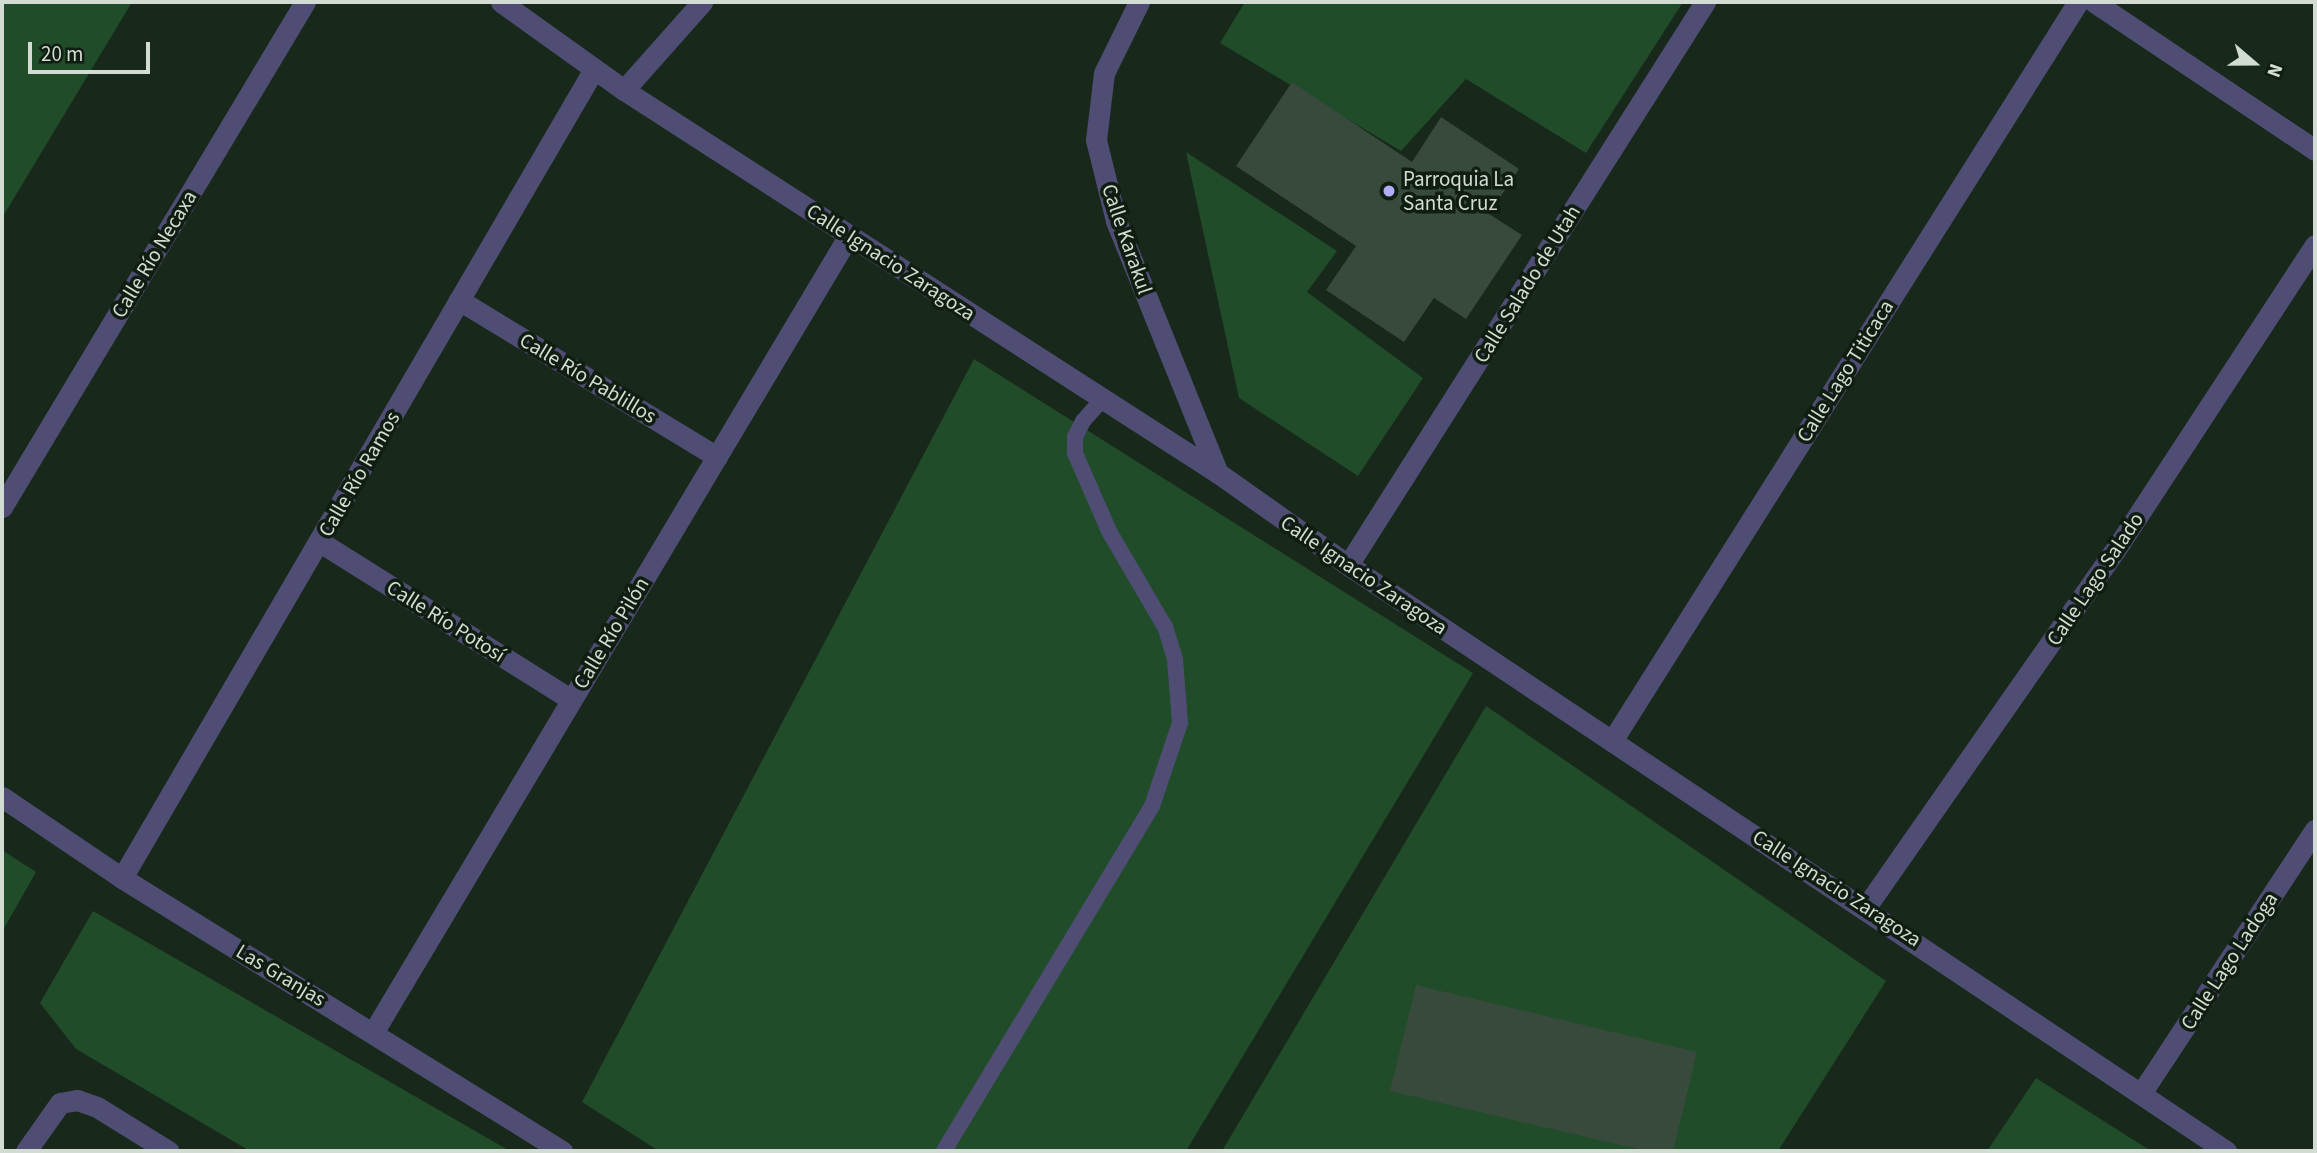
<!DOCTYPE html>
<html>
<head>
<meta charset="utf-8">
<style>
	body { margin:0 }
	#map { position:relative; width:2317px; height:1153px; overflow:hidden; background:#18281a; font-family:"Source Sans 3",sans-serif }
	div>[style] { position:absolute }
	.green>* { inset:0; background:#204c29 }
	.building>* { inset:0; background:#384a3b }
	.service>* { height:16px; margin:-8px; padding:0 8px; transform-origin:8px; border-radius:8px; background:#504d75 }
	.minor>* { height:21px; margin:-10.5px; padding:0 10.5px; transform-origin:10.5px; border-radius:10.5px; background:#504d75 }
	.dots>* { width:19px; height:19px; translate:-50% -50%; box-sizing:border-box; border:4px solid #0f1e11; border-radius:50% }
	span { translate:-50% -50%; white-space:nowrap; text-align:center; line-height:1.15; -webkit-text-stroke:7px #0f1e11; paint-order:stroke }
	.poi-label { font-size:21px; color:#d2dcd3 }
	.left { translate:0 -50%; text-align:left }
	.street-label { font-size:21px; color:#d2dcd3 }
	.frame { position:absolute; inset:0; border:4px solid #d2dcd3; pointer-events:none }
	.north { position:absolute; left:2219px; top:28px; width:70px; height:70px; -webkit-text-stroke:5px #0f1e11; paint-order:stroke; rotate:110deg; font-size:19px; font-weight:700; line-height:28px; text-align:center; color:#d2dcd3 }
	.north::after { content:''; display:block; margin:auto; width:24px; height:32px; background:#d2dcd3; clip-path:polygon(50% 0,100% 100%,50% 72%,0 100%) }
	.scale { position:absolute; left:28px; top:42px; width:122px; height:32px; box-sizing:border-box; border:4px solid #d2dcd3; border-top:0; padding-left:9px; font-size:21px; line-height:24px; white-space:nowrap; color:#d2dcd3; -webkit-text-stroke:5px #0f1e11; paint-order:stroke }
</style>
</head>
<body>
<div id="map">
	<div class="green">
		<div style="clip-path:polygon(2px 2px,132px 2px,2px 218px)"></div>
		<div style="clip-path:polygon(1245px 2px,1683px 2px,1586px 153px,1466px 79px,1401px 151px,1220px 43px)"></div>
		<div style="clip-path:polygon(1186px 152px,1337px 251px,1307px 292px,1423px 378px,1358px 476px,1239px 398px)"></div>
		<div style="clip-path:polygon(974px 359px,1473px 673px,1186px 1151px,659px 1151px,582px 1102px)"></div>
		<div style="clip-path:polygon(1486px 706px,1886px 981px,1778px 1151px,1222px 1151px)"></div>
		<div style="clip-path:polygon(2px 850px,36px 872px,2px 932px)"></div>
		<div style="clip-path:polygon(93px 911px,510px 1151px,250px 1151px,76px 1049px,40px 1003px)"></div>
		<div style="clip-path:polygon(2036px 1078px,2151px 1151px,1987px 1151px)"></div>
	</div>
	<div class="building">
		<div style="clip-path:polygon(1292px 82px,1412px 162px,1441px 117px,1519px 169px,1489px 214px,1522px 235px,1466px 319px,1434px 298px,1404px 342px,1326px 290px,1356px 246px,1236px 166px)"></div>
		<div style="clip-path:polygon(1416px 985px,1697px 1052px,1673px 1151px,1646px 1151px,1390px 1091px)"></div>
	</div>
	<div class="service">
		<div style="left:944px;top:1151px;width:403px;rotate:-58.9deg"></div>
		<div style="left:1152px;top:806px;width:88px;rotate:-71.4deg"></div>
		<div style="left:1180px;top:723px;width:64px;rotate:-94.5deg"></div>
		<div style="left:1175px;top:659px;width:34px;rotate:-107deg"></div>
		<div style="left:1165px;top:627px;width:111px;rotate:-120.3deg"></div>
		<div style="left:1109px;top:531px;width:85px;rotate:-113.6deg"></div>
		<div style="left:1075px;top:453px;width:16px;rotate:-90deg"></div>
		<div style="left:1075px;top:437px;width:18px;rotate:-63deg"></div>
		<div style="left:1083px;top:421px;width:30px;rotate:-48deg"></div>
	</div>
	<div class="minor">
		<div style="left:501px;top:2px;width:151px;rotate:35.6deg"></div>
		<div style="left:624px;top:90px;width:707px;rotate:32.81deg"></div>
		<div style="left:1218px;top:473px;width:159px;rotate:35.3deg"></div>
		<div style="left:1348px;top:565px;width:1056px;rotate:33.72deg"></div>
		<div style="left:1139px;top:2px;width:79px;rotate:116.2deg"></div>
		<div style="left:1104px;top:73px;width:67px;rotate:96.8deg"></div>
		<div style="left:1096px;top:140px;width:83px;rotate:76.1deg"></div>
		<div style="left:1116px;top:221px;width:272px;rotate:68deg"></div>
		<div style="left:2094px;top:2px;width:266px;rotate:33.8deg"></div>
		<div style="left:624px;top:90px;width:118px;rotate:-48.4deg"></div>
		<div style="left:459px;top:300px;width:302px;rotate:31.3deg"></div>
		<div style="left:2px;top:507px;width:589px;rotate:-59.04deg"></div>
		<div style="left:320px;top:542px;width:297px;rotate:32.1deg"></div>
		<div style="left:1348px;top:565px;width:667px;rotate:-57.62deg"></div>
		<div style="left:1612px;top:741px;width:874px;rotate:-57.77deg"></div>
		<div style="left:2px;top:797px;width:145px;rotate:34deg"></div>
		<div style="left:122px;top:878px;width:518px;rotate:31.82deg"></div>
		<div style="left:122px;top:878px;width:937px;rotate:-59.74deg"></div>
		<div style="left:1866px;top:907px;width:433px;rotate:-55.1deg"></div>
		<div style="left:2114px;top:552px;width:367px;rotate:-56.8deg"></div>
		<div style="left:374px;top:1031px;width:927px;rotate:-59.17deg"></div>
		<div style="left:2142px;top:1092px;width:314px;rotate:-56.6deg"></div>
		<div style="left:26px;top:1151px;width:59px;rotate:-54.7deg"></div>
		<div style="left:60px;top:1103px;width:17px;rotate:-10deg"></div>
		<div style="left:77px;top:1100px;width:21px;rotate:19deg"></div>
		<div style="left:97px;top:1107px;width:84px;rotate:31.8deg"></div>
	</div>
	<div class="dots">
		<div style="left:1389px;top:191px;background:#b2adf9"></div>
	</div>
	<div class="poi-label">
		<span class="left" style="left:1403px;top:191px">Parroquia La<br>Santa Cruz</span>
	</div>
	<div class="street-label">
		<span style="left:1127px;top:239px;rotate:71deg">Calle Karakul</span>
		<span style="left:154px;top:254px;rotate:-59deg">Calle Río Necaxa</span>
		<span style="left:891px;top:262px;rotate:33deg">Calle Ignacio Zaragoza</span>
		<span style="left:1527px;top:284px;rotate:-58deg">Calle Salado de Utah</span>
		<span style="left:1845px;top:371px;rotate:-58deg">Calle Lago Titicaca</span>
		<span style="left:588px;top:378px;rotate:31deg">Calle Río Pablillos</span>
		<span style="left:359px;top:474px;rotate:-60deg">Calle Río Ramos</span>
		<span style="left:1364px;top:575px;rotate:34deg">Calle Ignacio Zaragoza</span>
		<span style="left:2095px;top:579px;rotate:-56deg">Calle Lago Salado</span>
		<span style="left:446px;top:621px;rotate:32deg">Calle Río Potosí</span>
		<span style="left:611px;top:633px;rotate:-59deg">Calle Río Pilón</span>
		<span style="left:1837px;top:888px;rotate:33deg">Calle Ignacio Zaragoza</span>
		<span style="left:2229px;top:961px;rotate:-57deg">Calle Lago Ladoga</span>
		<span style="left:281px;top:975px;rotate:31deg">Las Granjas</span>
	</div>
	<div class="frame"></div>
	<div class="north">N</div>
	<div class="scale">20 m</div>
</div>
</body>
</html>
